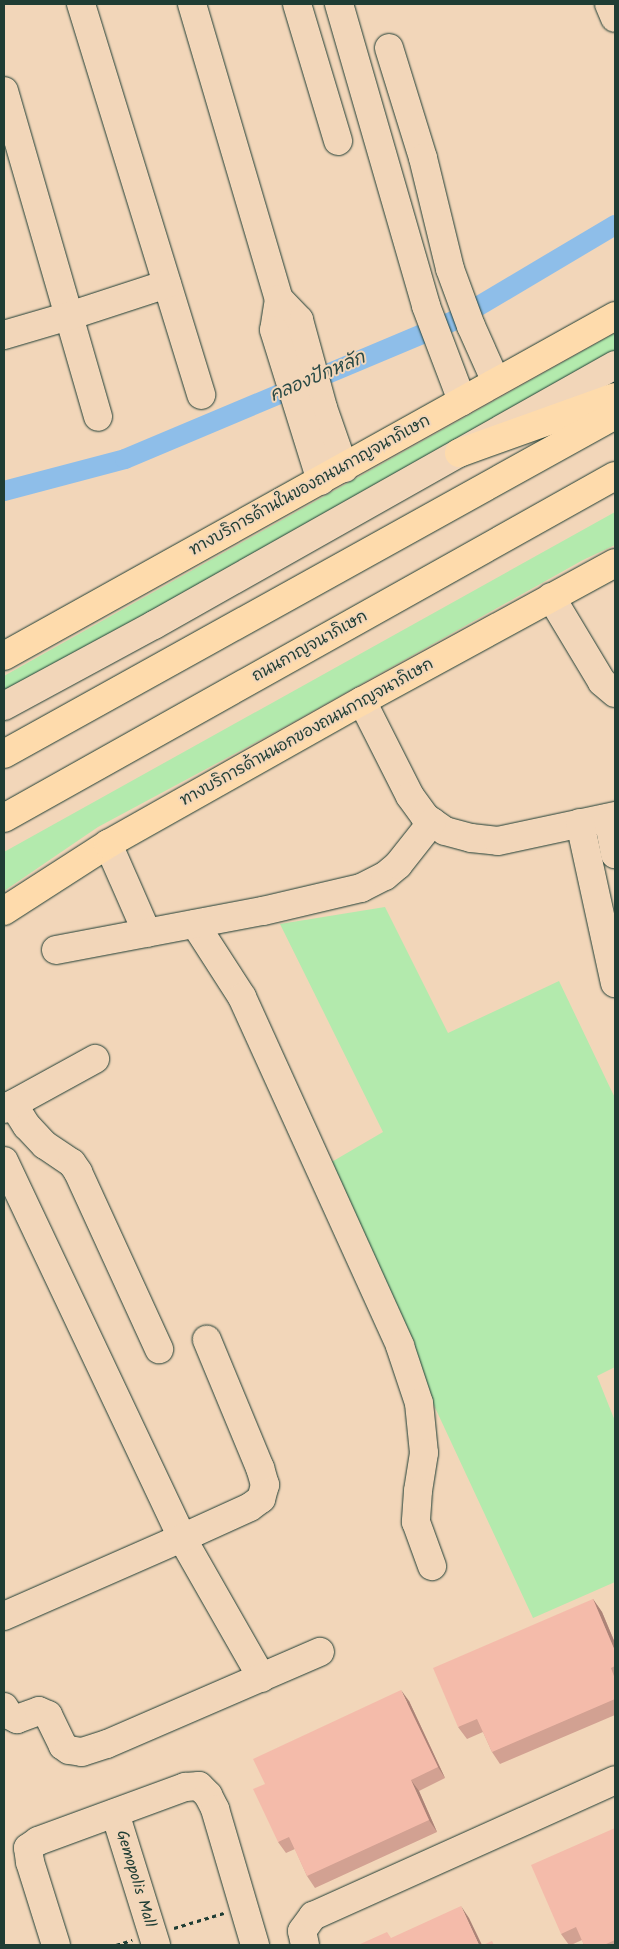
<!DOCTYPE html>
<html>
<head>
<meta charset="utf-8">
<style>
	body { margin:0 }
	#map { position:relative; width:619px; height:1949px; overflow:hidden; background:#f2d6b9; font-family:Kalam,"Playpen Sans Thai",sans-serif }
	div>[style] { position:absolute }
	.green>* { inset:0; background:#b3eaad }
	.canal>* { height:20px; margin:-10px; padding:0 10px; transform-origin:10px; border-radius:10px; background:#8ebee9 }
	.path>* { height:3px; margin-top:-1.5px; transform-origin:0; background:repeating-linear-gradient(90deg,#1f3d34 0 4px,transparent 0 8px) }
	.roads { filter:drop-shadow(0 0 1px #1f3d34) drop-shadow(0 0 1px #1f3d34) }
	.minor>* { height:28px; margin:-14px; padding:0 14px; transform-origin:14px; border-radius:14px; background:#f2d6b9 }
	.major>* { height:28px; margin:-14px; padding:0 14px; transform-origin:14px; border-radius:14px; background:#fedbac }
	.highway>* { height:28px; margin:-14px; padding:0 14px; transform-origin:14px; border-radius:14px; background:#fedbac }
	.wall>* { inset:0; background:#d2a192 }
	.shaded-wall>* { inset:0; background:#ab8377 }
	.building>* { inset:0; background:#f4bbaa }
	span { translate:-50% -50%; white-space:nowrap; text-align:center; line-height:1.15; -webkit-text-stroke:4px #f2d6b9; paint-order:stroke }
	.street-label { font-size:16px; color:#1f3d34 }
	.water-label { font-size:18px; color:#2a4a46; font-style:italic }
	.frame { position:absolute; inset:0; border:5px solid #1f3d34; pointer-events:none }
</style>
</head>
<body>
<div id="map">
	<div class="green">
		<div style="clip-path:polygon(615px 333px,615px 351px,236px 566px,4px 692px,4px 676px)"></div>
		<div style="clip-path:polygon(615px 512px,615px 545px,583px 560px,288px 725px,98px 827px,4px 891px,4px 852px)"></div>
		<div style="clip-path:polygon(385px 907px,448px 1033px,559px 981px,615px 1098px,615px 1367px,597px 1376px,615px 1421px,615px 1582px,533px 1618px,323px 1167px,383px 1132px,280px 924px)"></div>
	</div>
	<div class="canal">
		<div style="left:4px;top:491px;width:125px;rotate:-14.8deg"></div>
		<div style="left:125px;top:459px;width:358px;rotate:-22.8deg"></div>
		<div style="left:455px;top:320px;width:186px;rotate:-30.7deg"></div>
	</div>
	<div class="path">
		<div style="left:174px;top:1928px;width:52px;rotate:-16.7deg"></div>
		<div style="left:116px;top:1945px;width:17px;rotate:-17deg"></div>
	</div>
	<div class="roads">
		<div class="minor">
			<div style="left:81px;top:4px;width:409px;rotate:72.9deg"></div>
			<div style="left:192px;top:4px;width:308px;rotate:73.6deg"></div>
			<div style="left:279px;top:299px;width:29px;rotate:46deg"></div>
			<div style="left:299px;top:320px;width:91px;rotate:74.7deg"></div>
			<div style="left:323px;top:408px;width:64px;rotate:70.7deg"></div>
			<div style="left:297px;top:4px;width:143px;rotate:73.3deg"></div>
			<div style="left:339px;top:4px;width:314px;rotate:73.9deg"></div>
			<div style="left:426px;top:306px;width:102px;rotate:69.2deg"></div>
			<div style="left:609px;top:4px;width:15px;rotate:67deg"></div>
			<div style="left:389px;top:48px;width:115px;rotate:72.8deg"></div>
			<div style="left:423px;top:158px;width:114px;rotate:76.3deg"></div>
			<div style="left:450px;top:269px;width:61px;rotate:69.8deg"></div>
			<div style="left:471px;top:326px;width:61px;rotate:65.9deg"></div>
			<div style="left:4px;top:91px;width:339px;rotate:73.9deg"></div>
			<div style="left:279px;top:299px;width:31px;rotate:99deg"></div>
			<div style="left:274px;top:330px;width:158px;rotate:72.7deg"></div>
			<div style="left:4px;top:335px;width:68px;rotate:-16.3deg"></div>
			<div style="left:69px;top:316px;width:103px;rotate:-18.1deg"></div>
			<div style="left:551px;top:597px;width:99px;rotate:59deg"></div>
			<div style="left:602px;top:682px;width:17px;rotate:40deg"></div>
			<div style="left:362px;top:701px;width:106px;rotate:63.2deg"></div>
			<div style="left:410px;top:796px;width:26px;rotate:54deg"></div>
			<div style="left:425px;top:817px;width:24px;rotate:35deg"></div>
			<div style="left:445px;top:831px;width:27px;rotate:15deg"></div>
			<div style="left:471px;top:838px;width:27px;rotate:6deg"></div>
			<div style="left:498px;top:841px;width:120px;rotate:-12.1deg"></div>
			<div style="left:4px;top:706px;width:170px;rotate:-28.4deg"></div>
			<div style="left:154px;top:625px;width:529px;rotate:-29.42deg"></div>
			<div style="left:608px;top:818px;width:37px;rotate:79deg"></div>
			<div style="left:580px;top:823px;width:164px;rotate:77.7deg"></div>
			<div style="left:108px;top:844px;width:97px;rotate:66.3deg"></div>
			<div style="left:195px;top:924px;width:87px;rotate:57.2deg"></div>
			<div style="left:242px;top:997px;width:383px;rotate:65.6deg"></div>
			<div style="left:400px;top:1346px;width:60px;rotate:71.6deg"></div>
			<div style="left:419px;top:1403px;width:50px;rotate:84.3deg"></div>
			<div style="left:424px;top:1453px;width:38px;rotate:99deg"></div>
			<div style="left:418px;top:1491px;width:31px;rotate:94deg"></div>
			<div style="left:416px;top:1522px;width:47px;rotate:70deg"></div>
			<div style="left:56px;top:950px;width:211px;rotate:-10.7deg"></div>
			<div style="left:263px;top:911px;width:101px;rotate:-13.2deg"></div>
			<div style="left:361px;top:888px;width:27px;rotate:-27deg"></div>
			<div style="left:385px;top:876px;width:17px;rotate:-40deg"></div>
			<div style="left:398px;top:865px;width:55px;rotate:-51.7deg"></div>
			<div style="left:13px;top:1104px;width:26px;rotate:58deg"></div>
			<div style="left:27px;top:1126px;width:26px;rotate:47deg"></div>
			<div style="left:45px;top:1145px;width:32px;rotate:34deg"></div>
			<div style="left:72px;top:1163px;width:11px;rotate:56deg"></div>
			<div style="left:78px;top:1172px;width:195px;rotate:65.4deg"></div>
			<div style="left:4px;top:1109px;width:104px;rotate:-28.8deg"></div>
			<div style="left:4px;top:1161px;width:417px;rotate:64.7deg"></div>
			<div style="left:182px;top:1538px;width:161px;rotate:60.3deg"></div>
			<div style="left:4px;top:1616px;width:194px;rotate:-23.7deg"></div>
			<div style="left:182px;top:1538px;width:75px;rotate:-24.5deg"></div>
			<div style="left:250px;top:1507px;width:14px;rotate:-36deg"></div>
			<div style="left:261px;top:1499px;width:15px;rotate:-74deg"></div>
			<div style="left:265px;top:1485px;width:18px;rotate:-106deg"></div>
			<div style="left:260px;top:1468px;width:139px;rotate:-112.5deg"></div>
			<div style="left:4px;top:1707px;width:9px;rotate:58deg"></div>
			<div style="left:9px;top:1715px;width:9px;rotate:27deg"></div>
			<div style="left:17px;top:1719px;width:23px;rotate:-20deg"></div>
			<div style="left:39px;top:1711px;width:10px;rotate:24deg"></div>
			<div style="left:48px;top:1715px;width:34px;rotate:64deg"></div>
			<div style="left:63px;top:1746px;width:7px;rotate:34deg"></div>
			<div style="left:69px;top:1750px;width:13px;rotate:9deg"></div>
			<div style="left:82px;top:1752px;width:26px;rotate:-18deg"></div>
			<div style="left:107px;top:1744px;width:232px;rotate:-23.4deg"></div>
			<div style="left:115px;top:1813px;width:138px;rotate:72.7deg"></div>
			<div style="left:56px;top:1945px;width:87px;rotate:-107.4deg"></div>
			<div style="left:30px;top:1862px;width:14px;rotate:-98deg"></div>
			<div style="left:28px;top:1848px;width:12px;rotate:-35deg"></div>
			<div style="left:38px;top:1841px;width:157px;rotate:-20.2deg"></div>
			<div style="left:185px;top:1787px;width:14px;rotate:-4deg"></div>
			<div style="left:199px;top:1786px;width:13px;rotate:45deg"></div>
			<div style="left:208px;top:1795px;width:16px;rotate:63deg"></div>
			<div style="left:215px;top:1809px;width:142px;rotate:73.6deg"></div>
			<div style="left:305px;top:1945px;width:14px;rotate:-102deg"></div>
			<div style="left:302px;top:1931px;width:19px;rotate:-54deg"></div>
			<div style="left:313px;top:1916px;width:331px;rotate:-24.2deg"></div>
		</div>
		<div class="major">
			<div style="left:4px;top:656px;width:699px;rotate:-29.09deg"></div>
			<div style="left:4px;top:911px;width:124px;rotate:-32.8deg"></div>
			<div style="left:108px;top:844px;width:291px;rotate:-29.4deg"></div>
			<div style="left:362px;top:701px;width:288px;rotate:-28.6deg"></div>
		</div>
		<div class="highway">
			<div style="left:459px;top:453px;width:166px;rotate:-19.7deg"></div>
			<div style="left:4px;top:754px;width:699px;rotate:-29.02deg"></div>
			<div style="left:4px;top:818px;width:700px;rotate:-29.24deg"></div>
		</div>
	</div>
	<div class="wall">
		<div style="clip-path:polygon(593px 1599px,602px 1612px,615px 1643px,615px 1715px,500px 1764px,492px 1752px,483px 1732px,467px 1739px,458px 1727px)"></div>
		<div style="clip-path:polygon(409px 1701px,445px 1778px,419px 1791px,437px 1832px,315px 1888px,307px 1876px,295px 1849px,286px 1853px,278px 1842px)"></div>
		<div style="clip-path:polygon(615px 1828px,615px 1945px,584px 1945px,582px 1940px,571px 1945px,569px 1945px,561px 1934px)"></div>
	</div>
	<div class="shaded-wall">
		<div style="clip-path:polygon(593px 1599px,602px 1612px,615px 1643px,615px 1651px)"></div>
		<div style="clip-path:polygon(401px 1690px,409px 1701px,445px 1778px,438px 1767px)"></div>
		<div style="clip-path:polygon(411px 1780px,419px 1791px,437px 1832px,429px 1820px)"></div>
		<div style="clip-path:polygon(461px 1906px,469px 1918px,482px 1945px,479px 1945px)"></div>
	</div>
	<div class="building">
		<div style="clip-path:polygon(593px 1599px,615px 1651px,615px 1666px,611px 1668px,615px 1679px,615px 1699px,492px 1752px,477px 1719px,458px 1727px,433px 1668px)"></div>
		<div style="clip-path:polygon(401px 1690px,438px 1767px,411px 1780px,429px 1820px,307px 1876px,289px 1837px,278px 1842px,253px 1789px,265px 1784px,253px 1759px)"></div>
		<div style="clip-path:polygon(615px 1828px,615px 1940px,604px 1945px,584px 1945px,576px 1927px,561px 1934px,531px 1865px)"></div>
		<div style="clip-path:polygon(461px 1906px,479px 1945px,358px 1945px,387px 1932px,391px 1938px)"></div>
		<div style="clip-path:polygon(492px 1941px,494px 1945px,483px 1945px)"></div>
	</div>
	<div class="street-label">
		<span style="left:310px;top:486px;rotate:-29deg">ทางบริการด้านในของถนนกาญจนาภิเษก</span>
		<span style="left:310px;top:647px;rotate:-29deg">ถนนกาญจนาภิเษก</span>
		<span style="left:307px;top:733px;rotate:-29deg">ทางบริการด้านนอกของถนนกาญจนาภิเษก</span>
		<span style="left:135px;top:1879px;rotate:73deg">Gemopolis Mall</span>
	</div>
	<div class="water-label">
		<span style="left:318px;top:378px;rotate:-23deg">คลองปักหลัก</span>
	</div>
	<div class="frame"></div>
</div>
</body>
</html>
